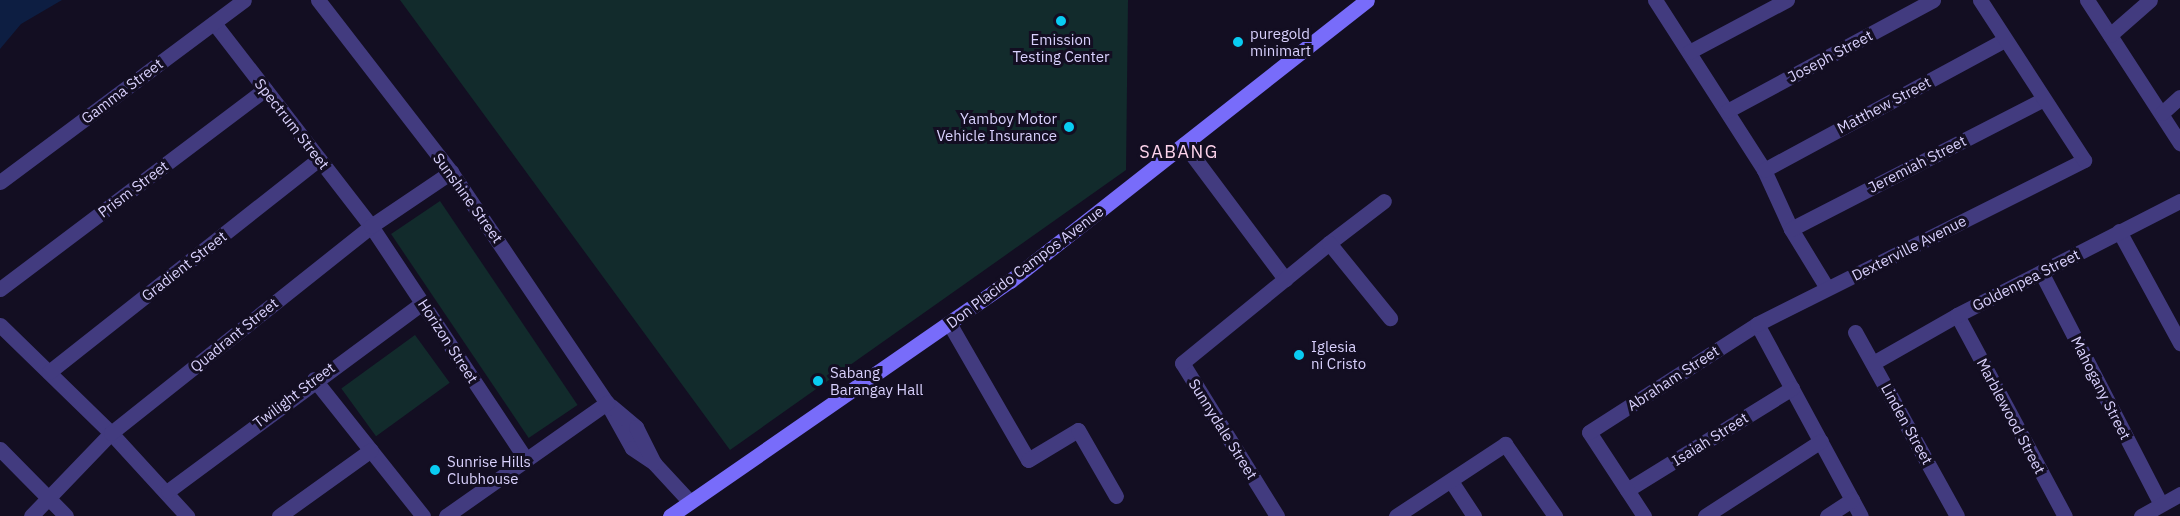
<!DOCTYPE html>
<html>
<head>
<meta charset="utf-8">
<style>
	body { margin:0 }
	#map { position:relative; width:2180px; height:516px; overflow:hidden; background:#130e22; font-family:"IBM Plex Sans",sans-serif }
	div>[style] { position:absolute }
	.green>* { inset:0; background:#122b2c; transform-origin:0 0 }
	.water>* { inset:0; background:#0d1e42 }
	.street>* { height:15px; margin:-7.5px; padding:0 7.5px; transform-origin:7.5px; border-radius:7.5px; background:#423b7f }
	.secondary>* { height:15px; margin:-7.5px; padding:0 7.5px; transform-origin:7.5px; border-radius:7.5px; background:#786cfa }
	.dots>* { width:16px; height:16px; translate:-50% -50%; box-sizing:border-box; border:3px solid #130e22; border-radius:50% }
	span { translate:-50% -50%; white-space:nowrap; text-align:center; line-height:1.15; -webkit-text-stroke:6px #130e22; paint-order:stroke }
	.poi-label { font-size:15px; color:#d9d1fd }
	.left { translate:0 -50%; text-align:left }
	.right { translate:-100% -50%; text-align:right }
	.street-label { font-size:15px; color:#d9d1fd }
	.quarter-label { font-size:18px; color:#fdd3eb; letter-spacing:1.5px }
</style>
</head>
<body>
<div id="map">
	<div class="green">
		<div style="clip-path:polygon(400px 0,1128px 0,1126px 170px,730px 450px)"></div>
		<div style="left:440px;top:201px;width:246px;height:59px;rotate:56deg"></div>
		<div style="left:415px;top:335px;width:59px;height:91px;rotate:54deg"></div>
	</div>
	<div class="water">
		<div style="clip-path:polygon(0 0,62px 0,21px 24px,0 49px)"></div>
	</div>
	<div class="street">
		<div style="left:318px;top:0;width:217px;rotate:52.3deg"></div>
		<div style="left:451px;top:172px;width:279px;rotate:56deg"></div>
		<div style="left:607px;top:403px;width:51px;rotate:60.9deg"></div>
		<div style="left:632px;top:448px;width:27px;rotate:34deg"></div>
		<div style="left:654px;top:463px;width:53px;rotate:47.3deg"></div>
		<div style="left:1655px;top:0;width:202px;rotate:57.3deg"></div>
		<div style="left:1764px;top:170px;width:65px;rotate:65.4deg"></div>
		<div style="left:1791px;top:229px;width:69px;rotate:58.6deg"></div>
		<div style="left:2087px;top:0;width:171px;rotate:57deg"></div>
		<div style="left:214px;top:23px;width:257px;rotate:52.3deg"></div>
		<div style="left:371px;top:226px;width:278px;rotate:56.4deg"></div>
		<div style="left:2110px;top:35px;width:53px;rotate:-41.2deg"></div>
		<div style="left:1689px;top:52px;width:111px;rotate:-28deg"></div>
		<div style="left:1727px;top:111px;width:234px;rotate:-28.3deg"></div>
		<div style="left:2162px;top:113px;width:24px;rotate:-42deg"></div>
		<div style="left:1184px;top:144px;width:169px;rotate:53.2deg"></div>
		<div style="left:1764px;top:170px;width:272px;rotate:-28.4deg"></div>
		<div style="left:0;top:182px;width:304px;rotate:-36.7deg"></div>
		<div style="left:1791px;top:229px;width:284px;rotate:-27.2deg"></div>
		<div style="left:2119px;top:231px;width:128px;rotate:61.4deg"></div>
		<div style="left:1329px;top:243px;width:69px;rotate:-37.4deg"></div>
		<div style="left:2041px;top:272px;width:261px;rotate:62.7deg"></div>
		<div style="left:0;top:289px;width:332px;rotate:-37deg"></div>
		<div style="left:1957px;top:315px;width:228px;rotate:61.8deg"></div>
		<div style="left:949px;top:323px;width:158px;rotate:60deg"></div>
		<div style="left:1028px;top:460px;width:58px;rotate:-31deg"></div>
		<div style="left:1078px;top:430px;width:76px;rotate:60.1deg"></div>
		<div style="left:1757px;top:324px;width:218px;rotate:61.6deg"></div>
		<div style="left:0;top:325px;width:155px;rotate:44.2deg"></div>
		<div style="left:111px;top:433px;width:113px;rotate:47.5deg"></div>
		<div style="left:1855px;top:332px;width:210px;rotate:61deg"></div>
		<div style="left:1873px;top:363px;width:97px;rotate:-29.7deg"></div>
		<div style="left:1957px;top:315px;width:250px;rotate:-27.1deg"></div>
		<div style="left:49px;top:372px;width:344px;rotate:-38.3deg"></div>
		<div style="left:314px;top:379px;width:175px;rotate:51.5deg"></div>
		<div style="left:611px;top:406px;width:33px;rotate:40deg"></div>
		<div style="left:636px;top:427px;width:40px;rotate:63.4deg"></div>
		<div style="left:0;top:449px;width:94px;rotate:45.4deg"></div>
		<div style="left:1451px;top:481px;width:42px;rotate:56.7deg"></div>
		<div style="left:1627px;top:490px;width:194px;rotate:-31.7deg"></div>
		<div style="left:168px;top:491px;width:317px;rotate:-36.5deg"></div>
		<div style="left:31px;top:516px;width:115px;rotate:-46.1deg"></div>
		<div style="left:111px;top:433px;width:332px;rotate:-38.5deg"></div>
		<div style="left:371px;top:226px;width:97px;rotate:-34deg"></div>
		<div style="left:279px;top:516px;width:113px;rotate:-35.7deg"></div>
		<div style="left:446px;top:516px;width:197px;rotate:-35.1deg"></div>
		<div style="left:1277px;top:516px;width:180px;rotate:-121.8deg"></div>
		<div style="left:1182px;top:363px;width:190px;rotate:-39.2deg"></div>
		<div style="left:1329px;top:243px;width:97px;rotate:50.9deg"></div>
		<div style="left:1396px;top:516px;width:131px;rotate:-33.4deg"></div>
		<div style="left:1505px;top:444px;width:88px;rotate:55.2deg"></div>
		<div style="left:1644px;top:516px;width:100px;rotate:-123.2deg"></div>
		<div style="left:1589px;top:432px;width:200px;rotate:-32.7deg"></div>
		<div style="left:1757px;top:324px;width:366px;rotate:-26.6deg"></div>
		<div style="left:2084px;top:160px;width:191px;rotate:-123deg"></div>
		<div style="left:1705px;top:516px;width:138px;rotate:-32.9deg"></div>
		<div style="left:1827px;top:516px;width:30px;rotate:-33deg"></div>
		<div style="left:2141px;top:516px;width:45px;rotate:-29.4deg"></div>
	</div>
	<div class="secondary">
		<div style="left:670px;top:516px;width:413px;rotate:-34.7deg"></div>
		<div style="left:1010px;top:281px;width:454px;rotate:-38.2deg"></div>
	</div>
	<div class="dots">
		<div style="left:1061px;top:21px;background:#09ccf2"></div>
		<div style="left:1238px;top:42px;background:#09ccf2"></div>
		<div style="left:1069px;top:127px;background:#09ccf2"></div>
		<div style="left:1299px;top:355px;background:#09ccf2"></div>
		<div style="left:818px;top:381px;background:#09ccf2"></div>
		<div style="left:435px;top:470px;background:#09ccf2"></div>
	</div>
	<div class="poi-label">
		<span class="left" style="left:1250px;top:42px">puregold<br>minimart</span>
		<span style="left:1061px;top:48px">Emission<br>Testing Center</span>
		<span class="right" style="left:1057px;top:127px">Yamboy Motor<br>Vehicle Insurance</span>
		<span class="left" style="left:1311px;top:355px">Iglesia<br>ni Cristo</span>
		<span class="left" style="left:830px;top:381px">Sabang<br>Barangay Hall</span>
		<span class="left" style="left:447px;top:470px">Sunrise Hills<br>Clubhouse</span>
	</div>
	<div class="street-label">
		<span style="left:1830px;top:56px;rotate:-28deg">Joseph Street</span>
		<span style="left:122px;top:91px;rotate:-37deg">Gamma Street</span>
		<span style="left:1884px;top:105px;rotate:-28deg">Matthew Street</span>
		<span style="left:292px;top:124px;rotate:52deg">Spectrum Street</span>
		<span style="left:1917px;top:164px;rotate:-27deg">Jeremiah Street</span>
		<span style="left:133px;top:189px;rotate:-37deg">Prism Street</span>
		<span style="left:468px;top:198px;rotate:54deg">Sunshine Street</span>
		<span style="left:1909px;top:248px;rotate:-27deg">Dexterville Avenue</span>
		<span style="left:184px;top:266px;rotate:-38deg">Gradient Street</span>
		<span style="left:1025px;top:267px;rotate:-37deg">Don Placido Campos Avenue</span>
		<span style="left:2026px;top:280px;rotate:-27deg">Goldenpea Street</span>
		<span style="left:234px;top:335px;rotate:-39deg">Quadrant Street</span>
		<span style="left:448px;top:341px;rotate:57deg">Horizon Street</span>
		<span style="left:1673px;top:378px;rotate:-33deg">Abraham Street</span>
		<span style="left:2101px;top:388px;rotate:63deg">Mahogany Street</span>
		<span style="left:294px;top:395px;rotate:-37deg">Twilight Street</span>
		<span style="left:2011px;top:416px;rotate:62deg">Marblewood Street</span>
		<span style="left:1907px;top:424px;rotate:61deg">Linden Street</span>
		<span style="left:1223px;top:429px;rotate:58deg">Sunnydale Street</span>
		<span style="left:1710px;top:439px;rotate:-32deg">Isaiah Street</span>
	</div>
	<div class="quarter-label">
		<span style="left:1179px;top:152px">SABANG</span>
	</div>
</div>
</body>
</html>
